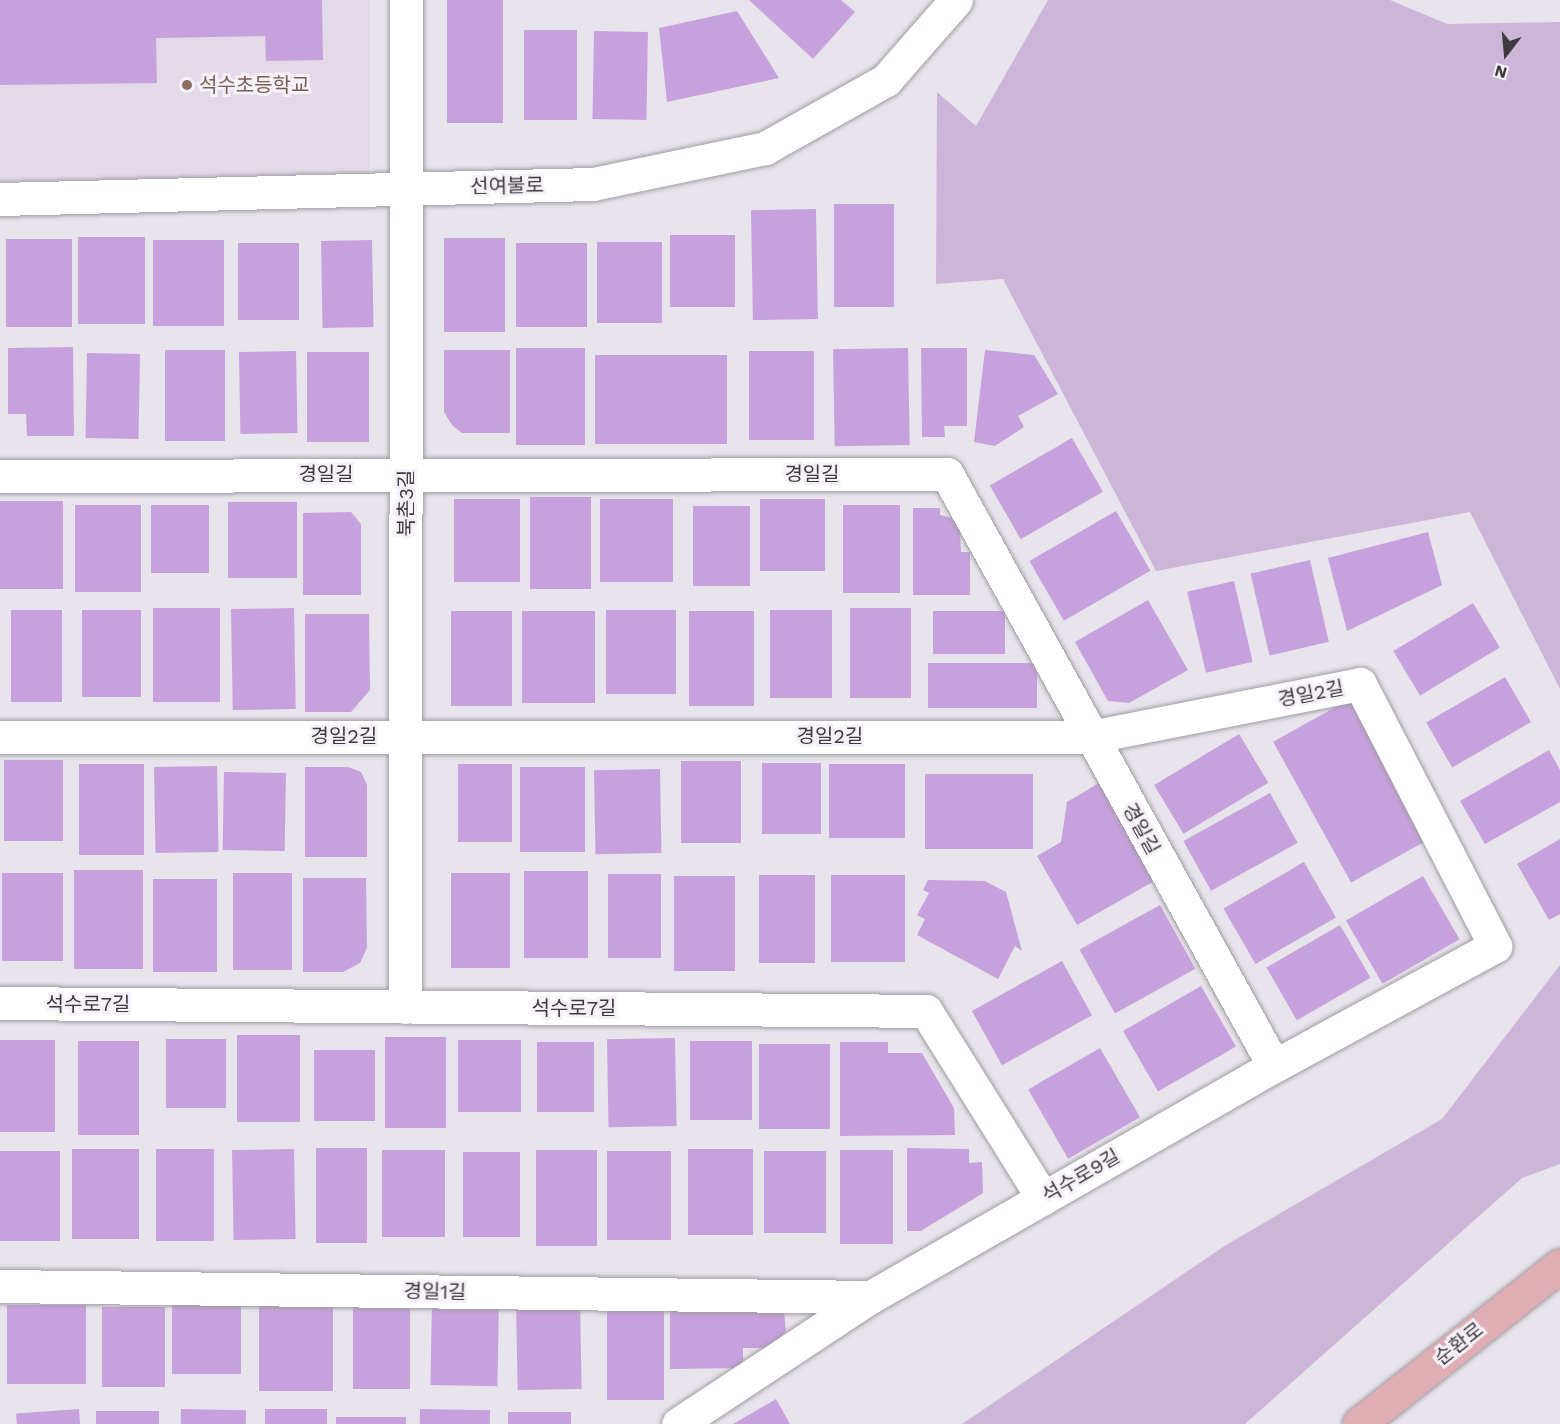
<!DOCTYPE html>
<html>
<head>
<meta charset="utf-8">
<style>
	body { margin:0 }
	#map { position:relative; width:1560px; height:1424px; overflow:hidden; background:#e8e4eb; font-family:"Work Sans","Noto Sans KR",sans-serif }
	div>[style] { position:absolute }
	.built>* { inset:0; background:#e3dae8; transform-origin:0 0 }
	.green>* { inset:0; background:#ccb5d9 }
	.building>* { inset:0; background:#c7a1dd; transform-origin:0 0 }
	.roads { filter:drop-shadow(0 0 2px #9f9ba2) drop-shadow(0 0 2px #9f9ba2) }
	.minor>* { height:33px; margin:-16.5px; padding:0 16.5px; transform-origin:16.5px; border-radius:16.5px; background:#fff }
	.major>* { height:33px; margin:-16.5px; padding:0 16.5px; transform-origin:16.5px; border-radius:16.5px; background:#dfaeb5 }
	.dots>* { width:16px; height:16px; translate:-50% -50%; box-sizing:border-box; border:3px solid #f6f1f8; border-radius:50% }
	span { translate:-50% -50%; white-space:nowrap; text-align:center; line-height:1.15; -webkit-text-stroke:6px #f6f1f8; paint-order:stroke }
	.education-label { font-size:20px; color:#785e54 }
	.left { translate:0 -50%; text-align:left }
	.street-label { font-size:20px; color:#3c3a3d }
	.north { position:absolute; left:1476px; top:24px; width:60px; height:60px; -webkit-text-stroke:4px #f6f1f8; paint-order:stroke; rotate:196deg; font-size:16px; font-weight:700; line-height:24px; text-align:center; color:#3c3a3d }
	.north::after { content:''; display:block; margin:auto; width:21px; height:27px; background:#3c3a3d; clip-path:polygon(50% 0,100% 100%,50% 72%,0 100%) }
</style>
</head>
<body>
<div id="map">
	<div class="built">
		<div style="left:0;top:0;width:370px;height:181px"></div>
	</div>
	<div class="green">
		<div style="clip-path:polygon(1048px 0,1390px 0,1447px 24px,1560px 22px,1560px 689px,1470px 512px,1156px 571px,1003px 279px,936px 284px,937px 92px,976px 126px)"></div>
		<div style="clip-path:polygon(1560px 965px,1560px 1164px,1522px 1178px,1245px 1424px,962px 1424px,1226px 1245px,1442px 1119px)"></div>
	</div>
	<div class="building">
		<div style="clip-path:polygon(0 0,322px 0,323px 60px,266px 61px,265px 36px,156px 38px,157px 83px,0 85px)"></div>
		<div style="left:447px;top:0;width:56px;height:123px"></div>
		<div style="clip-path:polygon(749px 0,841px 0,855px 12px,813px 59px)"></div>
		<div style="clip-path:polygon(737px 11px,779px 78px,667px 102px,659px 28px)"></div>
		<div style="left:524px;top:30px;width:53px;height:90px"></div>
		<div style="left:594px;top:31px;width:54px;height:88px;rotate:1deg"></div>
		<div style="left:834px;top:204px;width:60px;height:103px"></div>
		<div style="left:816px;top:209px;width:110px;height:65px;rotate:89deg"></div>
		<div style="left:670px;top:235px;width:65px;height:72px"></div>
		<div style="left:78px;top:237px;width:67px;height:87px"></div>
		<div style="left:444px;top:238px;width:61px;height:94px"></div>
		<div style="left:6px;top:239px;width:66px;height:88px"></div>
		<div style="left:153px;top:240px;width:71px;height:86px"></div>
		<div style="left:372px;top:240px;width:87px;height:51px;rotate:89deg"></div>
		<div style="left:597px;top:242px;width:65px;height:81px"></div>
		<div style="left:238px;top:243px;width:61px;height:77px"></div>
		<div style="left:516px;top:243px;width:71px;height:84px"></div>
		<div style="clip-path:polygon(73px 347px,74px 436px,27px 436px,26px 414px,8px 414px,8px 348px)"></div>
		<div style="left:516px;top:348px;width:69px;height:97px"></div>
		<div style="left:908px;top:348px;width:97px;height:75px;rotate:89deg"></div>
		<div style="clip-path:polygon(921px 348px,967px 348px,967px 426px,944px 426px,945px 437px,922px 437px)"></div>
		<div style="left:165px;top:350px;width:60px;height:91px"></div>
		<div style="clip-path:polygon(444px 350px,510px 350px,510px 433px,462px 433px,452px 425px,444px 412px)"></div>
		<div style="clip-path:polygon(985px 350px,1034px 355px,1058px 394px,1018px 416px,1024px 427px,995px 446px,974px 442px)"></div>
		<div style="left:296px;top:351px;width:82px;height:57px;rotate:89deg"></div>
		<div style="left:749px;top:351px;width:65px;height:89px"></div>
		<div style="left:307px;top:352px;width:62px;height:90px"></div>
		<div style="left:87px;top:353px;width:53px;height:85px;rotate:1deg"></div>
		<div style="left:727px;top:355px;width:89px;height:132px;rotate:90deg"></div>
		<div style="left:1072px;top:438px;width:62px;height:95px;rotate:60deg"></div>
		<div style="left:591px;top:497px;width:92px;height:61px;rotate:90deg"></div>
		<div style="left:454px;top:499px;width:66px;height:83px"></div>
		<div style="left:600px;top:499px;width:73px;height:83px"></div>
		<div style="left:760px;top:499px;width:65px;height:72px"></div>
		<div style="left:63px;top:501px;width:88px;height:63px;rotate:90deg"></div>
		<div style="left:228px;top:502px;width:69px;height:76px"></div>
		<div style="left:75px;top:505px;width:66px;height:87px"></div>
		<div style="left:151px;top:505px;width:58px;height:68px"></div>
		<div style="left:843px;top:505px;width:57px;height:88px"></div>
		<div style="left:693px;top:506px;width:57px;height:80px"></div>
		<div style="clip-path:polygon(913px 508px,940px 508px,940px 515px,953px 518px,960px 530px,961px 552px,970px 552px,970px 595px,913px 595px)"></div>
		<div style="left:1116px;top:511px;width:69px;height:100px;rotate:60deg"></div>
		<div style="clip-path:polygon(351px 512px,361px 524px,361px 595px,303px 595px,303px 513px)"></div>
		<div style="clip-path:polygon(1428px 532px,1442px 585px,1347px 631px,1328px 558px)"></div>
		<div style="left:1310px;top:560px;width:84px;height:61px;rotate:77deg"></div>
		<div style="left:1234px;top:581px;width:83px;height:48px;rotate:77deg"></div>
		<div style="clip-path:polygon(1148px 600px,1188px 670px,1129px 703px,1108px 701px,1075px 642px)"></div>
		<div style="left:1473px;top:603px;width:52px;height:93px;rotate:59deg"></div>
		<div style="left:153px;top:608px;width:67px;height:94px"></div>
		<div style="left:294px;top:608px;width:101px;height:63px;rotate:89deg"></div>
		<div style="left:850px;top:608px;width:61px;height:90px"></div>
		<div style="left:11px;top:610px;width:51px;height:92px"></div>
		<div style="left:82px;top:610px;width:59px;height:87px"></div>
		<div style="left:606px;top:610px;width:70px;height:84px"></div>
		<div style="left:770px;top:610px;width:62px;height:88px"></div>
		<div style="left:451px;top:611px;width:61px;height:95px"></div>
		<div style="left:595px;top:611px;width:92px;height:73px;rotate:90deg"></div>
		<div style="left:754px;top:611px;width:95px;height:65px;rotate:90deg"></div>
		<div style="left:933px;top:611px;width:72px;height:43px"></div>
		<div style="clip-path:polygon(305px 614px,369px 614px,370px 690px,351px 712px,305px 712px)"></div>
		<div style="left:1037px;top:663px;width:45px;height:109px;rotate:90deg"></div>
		<div style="left:1505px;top:677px;width:52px;height:91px;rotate:60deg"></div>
		<div style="left:1350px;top:699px;width:161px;height:88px;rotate:61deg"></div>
		<div style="left:1239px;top:734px;width:57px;height:99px;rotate:59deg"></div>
		<div style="clip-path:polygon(1549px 750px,1560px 770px,1560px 802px,1485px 844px,1460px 801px)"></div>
		<div style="left:63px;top:760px;width:81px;height:59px;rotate:90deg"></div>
		<div style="left:741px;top:761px;width:82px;height:60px;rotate:90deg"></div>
		<div style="left:762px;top:763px;width:59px;height:71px"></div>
		<div style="left:79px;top:764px;width:65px;height:91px"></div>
		<div style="left:458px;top:764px;width:54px;height:78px"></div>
		<div style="left:829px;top:764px;width:76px;height:74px"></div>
		<div style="left:217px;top:766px;width:86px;height:63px;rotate:89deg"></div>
		<div style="clip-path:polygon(305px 767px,348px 767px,361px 772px,367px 785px,367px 857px,305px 857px)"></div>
		<div style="left:585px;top:767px;width:85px;height:65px;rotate:90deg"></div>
		<div style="left:660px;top:769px;width:84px;height:66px;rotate:89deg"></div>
		<div style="left:224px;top:772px;width:62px;height:78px;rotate:1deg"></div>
		<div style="left:925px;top:774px;width:108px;height:75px"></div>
		<div style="clip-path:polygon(1099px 783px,1156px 880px,1077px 925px,1037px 856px,1061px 842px,1067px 802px)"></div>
		<div style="left:1270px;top:793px;width:57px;height:99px;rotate:61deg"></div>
		<div style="clip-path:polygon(1560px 839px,1560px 914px,1549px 920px,1517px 864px)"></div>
		<div style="left:1304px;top:862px;width:64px;height:93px;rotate:60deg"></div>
		<div style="left:143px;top:870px;width:99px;height:69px;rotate:90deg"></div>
		<div style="left:524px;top:871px;width:64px;height:87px"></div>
		<div style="left:2px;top:873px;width:61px;height:88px"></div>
		<div style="left:233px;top:873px;width:59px;height:97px"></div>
		<div style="left:451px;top:873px;width:59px;height:95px"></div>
		<div style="left:608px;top:874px;width:53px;height:84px"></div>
		<div style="left:759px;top:875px;width:56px;height:88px"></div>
		<div style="left:831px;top:875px;width:74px;height:87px"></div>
		<div style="left:674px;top:876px;width:61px;height:95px"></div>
		<div style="left:1423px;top:876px;width:73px;height:89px;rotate:60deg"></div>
		<div style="clip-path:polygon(303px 878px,366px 878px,367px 948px,360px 963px,343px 972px,303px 972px)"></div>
		<div style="left:153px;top:879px;width:64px;height:93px"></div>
		<div style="clip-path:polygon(928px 880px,985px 881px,1006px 892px,1022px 951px,1015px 946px,998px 979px,917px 935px,925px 919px,917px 915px,929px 893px,923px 890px)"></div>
		<div style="left:1160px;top:905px;width:73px;height:92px;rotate:61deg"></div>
		<div style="left:1340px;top:925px;width:61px;height:85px;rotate:60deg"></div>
		<div style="left:1062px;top:961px;width:62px;height:103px;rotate:61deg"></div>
		<div style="left:1201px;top:986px;width:70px;height:90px;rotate:60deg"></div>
		<div style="left:237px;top:1035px;width:63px;height:87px"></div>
		<div style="left:385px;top:1037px;width:61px;height:91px"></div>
		<div style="left:675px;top:1038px;width:88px;height:68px;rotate:89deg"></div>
		<div style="left:166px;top:1039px;width:60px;height:69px"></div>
		<div style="left:0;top:1040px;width:55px;height:92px"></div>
		<div style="left:458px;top:1040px;width:63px;height:72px"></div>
		<div style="left:78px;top:1041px;width:61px;height:94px"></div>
		<div style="left:752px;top:1041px;width:79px;height:62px;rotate:90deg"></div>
		<div style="left:537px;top:1042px;width:57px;height:70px"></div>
		<div style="clip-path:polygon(840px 1042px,888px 1042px,888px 1053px,922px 1053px,954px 1108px,955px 1135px,840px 1136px)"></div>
		<div style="left:759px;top:1044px;width:71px;height:85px"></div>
		<div style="left:1100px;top:1048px;width:80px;height:83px;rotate:60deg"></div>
		<div style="left:314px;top:1050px;width:61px;height:71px"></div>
		<div style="left:316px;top:1148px;width:51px;height:95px"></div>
		<div style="clip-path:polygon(907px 1148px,969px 1149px,969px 1163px,982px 1162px,983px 1193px,921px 1231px,907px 1231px)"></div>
		<div style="left:72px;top:1149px;width:67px;height:90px"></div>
		<div style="left:156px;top:1149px;width:58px;height:92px"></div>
		<div style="left:294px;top:1149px;width:90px;height:62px;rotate:89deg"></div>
		<div style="left:688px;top:1149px;width:65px;height:86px"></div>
		<div style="left:382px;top:1150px;width:63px;height:87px"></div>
		<div style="left:536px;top:1150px;width:61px;height:96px"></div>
		<div style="left:840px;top:1150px;width:53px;height:94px"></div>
		<div style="left:0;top:1151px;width:60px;height:90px"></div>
		<div style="left:607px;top:1151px;width:64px;height:89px"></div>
		<div style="left:764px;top:1151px;width:62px;height:82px"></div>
		<div style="left:463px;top:1152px;width:57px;height:85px"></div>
		<div style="left:432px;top:1297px;width:67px;height:88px;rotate:1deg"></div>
		<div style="left:580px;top:1297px;width:92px;height:64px;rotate:89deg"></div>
		<div style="left:607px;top:1298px;width:57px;height:102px"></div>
		<div style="clip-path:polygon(670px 1299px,784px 1312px,786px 1331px,772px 1348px,743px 1348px,743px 1368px,670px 1369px)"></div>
		<div style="left:259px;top:1300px;width:74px;height:91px"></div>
		<div style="left:172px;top:1301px;width:69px;height:73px"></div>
		<div style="left:353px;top:1304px;width:57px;height:85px"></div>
		<div style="left:7px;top:1305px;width:79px;height:79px"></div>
		<div style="left:102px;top:1307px;width:63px;height:80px"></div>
		<div style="clip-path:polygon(776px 1399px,790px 1424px,733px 1424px)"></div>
		<div style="left:79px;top:1409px;width:15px;height:63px;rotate:86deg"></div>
		<div style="left:181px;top:1409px;width:65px;height:15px;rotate:1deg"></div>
		<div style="left:327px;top:1409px;width:15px;height:62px;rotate:90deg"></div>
		<div style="left:420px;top:1409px;width:70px;height:15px;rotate:1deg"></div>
		<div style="left:96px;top:1411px;width:63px;height:13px"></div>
		<div style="left:571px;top:1412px;width:12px;height:63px;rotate:90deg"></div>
		<div style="left:336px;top:1417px;width:70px;height:7px"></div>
	</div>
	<div class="roads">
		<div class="minor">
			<div style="left:0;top:199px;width:593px;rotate:-1.45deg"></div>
			<div style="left:593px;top:184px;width:176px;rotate:-11.8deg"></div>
			<div style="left:765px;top:148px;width:139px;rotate:-29.3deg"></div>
			<div style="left:886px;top:80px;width:106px;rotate:-48.8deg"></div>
			<div style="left:0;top:476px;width:947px;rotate:-0.12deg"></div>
			<div style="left:947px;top:474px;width:676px;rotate:61.09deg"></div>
			<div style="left:0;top:737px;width:1090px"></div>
			<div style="left:1090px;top:737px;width:275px;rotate:-11.1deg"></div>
			<div style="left:1360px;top:684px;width:295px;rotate:62.7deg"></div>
			<div style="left:1495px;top:946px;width:251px;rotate:151.5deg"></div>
			<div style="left:1274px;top:1066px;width:465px;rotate:150.2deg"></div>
			<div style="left:870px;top:1297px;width:230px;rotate:146.5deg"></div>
			<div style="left:0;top:1003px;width:926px;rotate:0.49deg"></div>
			<div style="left:926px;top:1011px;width:221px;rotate:58deg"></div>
			<div style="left:405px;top:1007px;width:1007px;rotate:-89.94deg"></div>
			<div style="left:0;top:1286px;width:870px;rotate:0.72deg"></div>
		</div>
		<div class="major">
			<div style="left:1359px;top:1424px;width:256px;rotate:-38.3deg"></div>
		</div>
	</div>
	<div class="dots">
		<div style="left:187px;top:85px;background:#8d6e63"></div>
	</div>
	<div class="education-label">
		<span class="left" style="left:199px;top:85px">석수초등학교</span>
	</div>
	<div class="street-label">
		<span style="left:507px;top:186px;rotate:-1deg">선여불로</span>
		<span style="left:326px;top:474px">경일길</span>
		<span style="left:812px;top:474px">경일길</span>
		<span style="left:406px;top:503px;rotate:-90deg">북촌3길</span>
		<span style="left:1311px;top:694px;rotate:-11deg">경일2길</span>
		<span style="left:344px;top:736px">경일2길</span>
		<span style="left:830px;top:736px">경일2길</span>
		<span style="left:1141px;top:829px;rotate:61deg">경일길</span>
		<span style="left:88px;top:1004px">석수로7길</span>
		<span style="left:574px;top:1008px">석수로7길</span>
		<span style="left:1081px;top:1176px;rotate:-30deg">석수로9길</span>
		<span style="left:435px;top:1292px;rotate:1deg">경일1길</span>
		<span style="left:1459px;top:1344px;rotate:-38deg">순환로</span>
	</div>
	<div class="north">N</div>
</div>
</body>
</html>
